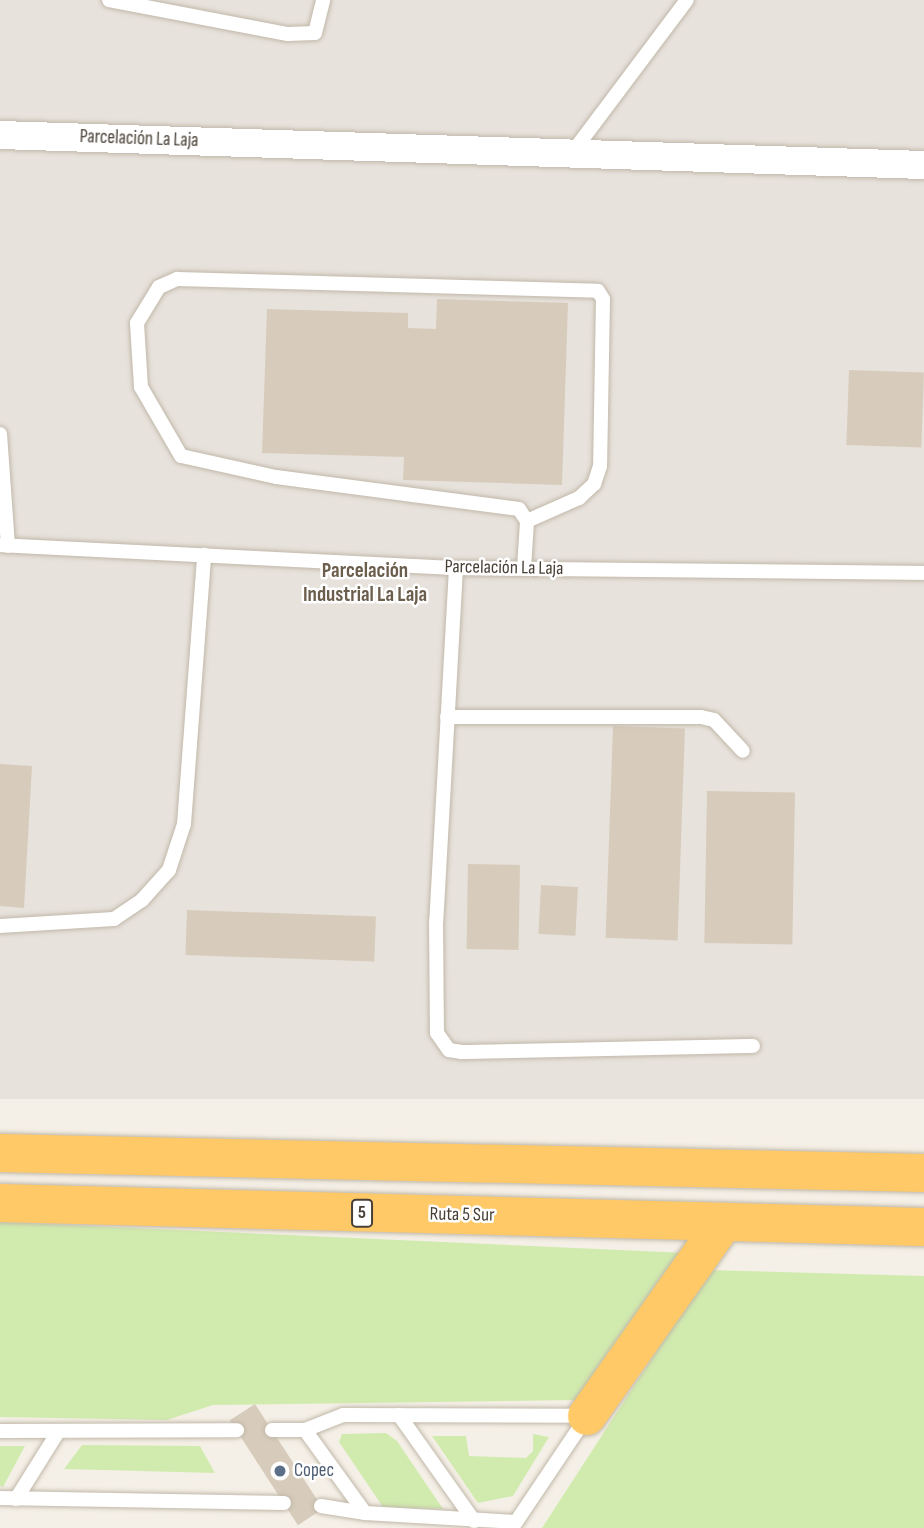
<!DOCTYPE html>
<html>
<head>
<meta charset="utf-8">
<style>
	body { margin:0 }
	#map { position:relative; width:924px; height:1528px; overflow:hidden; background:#f5f0e7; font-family:"Sofia Sans Condensed",sans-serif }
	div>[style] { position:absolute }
	.industrial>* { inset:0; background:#e7e2dc; transform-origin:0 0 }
	.green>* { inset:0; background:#d1ebae }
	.building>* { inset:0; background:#d7ccbc; transform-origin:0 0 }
	.roads { filter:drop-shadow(0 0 2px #c1b8a9) drop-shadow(0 0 2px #c1b8a9) }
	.lane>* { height:14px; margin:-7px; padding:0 7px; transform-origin:7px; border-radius:7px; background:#fff }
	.street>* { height:28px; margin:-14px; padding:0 14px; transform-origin:14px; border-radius:14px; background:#fff }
	.highway>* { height:38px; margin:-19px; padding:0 19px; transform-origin:19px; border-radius:19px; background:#ffc968 }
	.dots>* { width:19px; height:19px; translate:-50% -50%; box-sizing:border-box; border:4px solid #fff; border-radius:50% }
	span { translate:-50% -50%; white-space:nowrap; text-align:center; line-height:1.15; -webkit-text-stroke:5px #fff; paint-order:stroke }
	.shield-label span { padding:2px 5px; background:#fff; border:2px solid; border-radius:5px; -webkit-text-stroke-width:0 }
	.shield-label { font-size:18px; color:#484036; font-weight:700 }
	.street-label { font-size:19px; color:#484036 }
	.service-label { font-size:19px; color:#4e5e75 }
	.left { translate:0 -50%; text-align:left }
	.neighbourhood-label { font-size:21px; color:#6c5e4c; font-weight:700 }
</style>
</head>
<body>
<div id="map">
	<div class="industrial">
		<div style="left:0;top:0;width:924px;height:1099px"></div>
	</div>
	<div class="green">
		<div style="clip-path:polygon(0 1222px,687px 1253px,580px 1400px,213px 1405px,167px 1420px,0 1417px)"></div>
		<div style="clip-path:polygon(709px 1270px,924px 1276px,924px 1528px,542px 1528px)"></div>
		<div style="clip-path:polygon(386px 1433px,397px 1441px,443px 1509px,383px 1507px,339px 1442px,342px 1434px)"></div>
		<div style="clip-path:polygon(533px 1434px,549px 1437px,513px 1496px,478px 1503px,432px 1436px,466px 1436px,469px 1456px,526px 1458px,533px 1451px)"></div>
		<div style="clip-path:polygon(82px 1445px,200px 1446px,215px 1473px,64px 1469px)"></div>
		<div style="clip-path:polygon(0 1446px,25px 1446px,3px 1487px,0 1486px)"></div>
	</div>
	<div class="building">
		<div style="clip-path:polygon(437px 299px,568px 303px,562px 485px,403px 480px,404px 457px,262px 453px,267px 309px,408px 313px,408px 328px,436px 329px)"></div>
		<div style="left:849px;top:370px;width:75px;height:75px;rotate:2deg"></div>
		<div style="left:613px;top:726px;width:72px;height:212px;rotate:2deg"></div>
		<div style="clip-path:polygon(0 764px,32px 766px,24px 908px,0 906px)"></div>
		<div style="left:707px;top:791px;width:88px;height:152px;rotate:1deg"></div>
		<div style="left:468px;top:864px;width:52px;height:85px;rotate:1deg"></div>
		<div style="left:541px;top:885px;width:37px;height:49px;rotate:3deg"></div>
		<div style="left:187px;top:910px;width:189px;height:45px;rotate:2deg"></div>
		<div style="left:255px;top:1404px;width:125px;height:30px;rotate:57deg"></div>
	</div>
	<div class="roads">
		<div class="lane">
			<div style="left:109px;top:0;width:182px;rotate:10.8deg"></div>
			<div style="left:288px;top:34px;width:27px;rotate:-2deg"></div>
			<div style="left:315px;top:33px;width:34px;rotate:-76deg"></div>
			<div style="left:572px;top:153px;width:191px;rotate:-53.1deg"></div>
			<div style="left:0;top:434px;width:112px;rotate:85.9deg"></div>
			<div style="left:0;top:545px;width:457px;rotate:2.9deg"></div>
			<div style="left:456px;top:568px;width:468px;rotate:0.6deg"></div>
			<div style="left:456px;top:568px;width:354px;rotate:93.2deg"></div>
			<div style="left:436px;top:921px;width:112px;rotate:89.5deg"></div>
			<div style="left:437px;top:1033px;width:21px;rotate:55deg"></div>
			<div style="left:449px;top:1050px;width:13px;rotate:9deg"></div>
			<div style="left:462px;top:1052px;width:291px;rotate:-1.2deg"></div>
			<div style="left:524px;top:568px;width:47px;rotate:-86.3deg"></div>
			<div style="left:527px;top:521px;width:14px;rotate:-124deg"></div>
			<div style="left:519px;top:509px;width:245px;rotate:-172.5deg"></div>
			<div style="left:276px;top:477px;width:97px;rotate:-167.5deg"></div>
			<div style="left:181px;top:456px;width:80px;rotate:-120.1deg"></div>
			<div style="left:141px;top:387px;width:64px;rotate:-93.6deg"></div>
			<div style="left:137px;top:323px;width:42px;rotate:-58.6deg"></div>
			<div style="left:159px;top:287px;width:20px;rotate:-24deg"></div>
			<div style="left:177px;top:279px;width:421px;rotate:1.6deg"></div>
			<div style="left:598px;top:291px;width:9px;rotate:58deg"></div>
			<div style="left:603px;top:299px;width:167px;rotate:91deg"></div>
			<div style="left:600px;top:466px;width:19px;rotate:108deg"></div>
			<div style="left:594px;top:484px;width:21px;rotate:137deg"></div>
			<div style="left:579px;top:498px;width:57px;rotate:156.1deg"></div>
			<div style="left:447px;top:717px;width:254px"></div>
			<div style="left:701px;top:717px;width:13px;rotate:13deg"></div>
			<div style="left:714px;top:720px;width:42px;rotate:46.9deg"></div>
			<div style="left:0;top:926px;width:114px;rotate:-3.5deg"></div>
			<div style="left:114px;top:919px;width:34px;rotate:-34deg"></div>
			<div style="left:142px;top:900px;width:40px;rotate:-48deg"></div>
			<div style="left:169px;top:870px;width:48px;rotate:-71.9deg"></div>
			<div style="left:184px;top:824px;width:270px;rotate:-85.7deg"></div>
			<div style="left:399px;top:1415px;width:130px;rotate:54.7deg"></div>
			<div style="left:272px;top:1430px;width:33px"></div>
			<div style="left:305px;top:1430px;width:41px;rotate:-21.5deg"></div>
			<div style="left:343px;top:1415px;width:243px;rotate:0.2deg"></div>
			<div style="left:305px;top:1430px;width:102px;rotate:54.1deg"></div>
			<div style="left:0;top:1431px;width:237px;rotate:-0.2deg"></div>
			<div style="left:0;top:1498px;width:284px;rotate:1deg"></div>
			<div style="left:16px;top:1499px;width:79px;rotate:-57.9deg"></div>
			<div style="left:321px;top:1506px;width:45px;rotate:9deg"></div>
			<div style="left:365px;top:1513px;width:151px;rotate:3.4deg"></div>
			<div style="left:516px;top:1522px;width:125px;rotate:-56.1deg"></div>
		</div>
		<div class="street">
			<div style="left:0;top:135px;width:924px;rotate:1.86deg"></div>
		</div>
		<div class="highway">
			<div style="left:0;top:1153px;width:924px;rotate:1.24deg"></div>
			<div style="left:0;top:1203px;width:924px;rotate:1.49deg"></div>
			<div style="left:587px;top:1416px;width:237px;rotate:-54.8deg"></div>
		</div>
	</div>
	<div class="dots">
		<div style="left:280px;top:1471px;background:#5c6f8a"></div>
	</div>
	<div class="shield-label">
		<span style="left:362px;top:1213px">5</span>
	</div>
	<div class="street-label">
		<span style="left:139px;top:139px;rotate:2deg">Parcelación La Laja</span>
		<span style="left:504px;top:568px;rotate:1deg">Parcelación La Laja</span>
		<span style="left:462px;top:1215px;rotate:1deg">Ruta 5 Sur</span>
	</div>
	<div class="service-label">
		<span class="left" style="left:294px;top:1471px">Copec</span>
	</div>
	<div class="neighbourhood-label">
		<span style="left:365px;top:583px">Parcelación<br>Industrial La Laja</span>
	</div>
</div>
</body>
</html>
